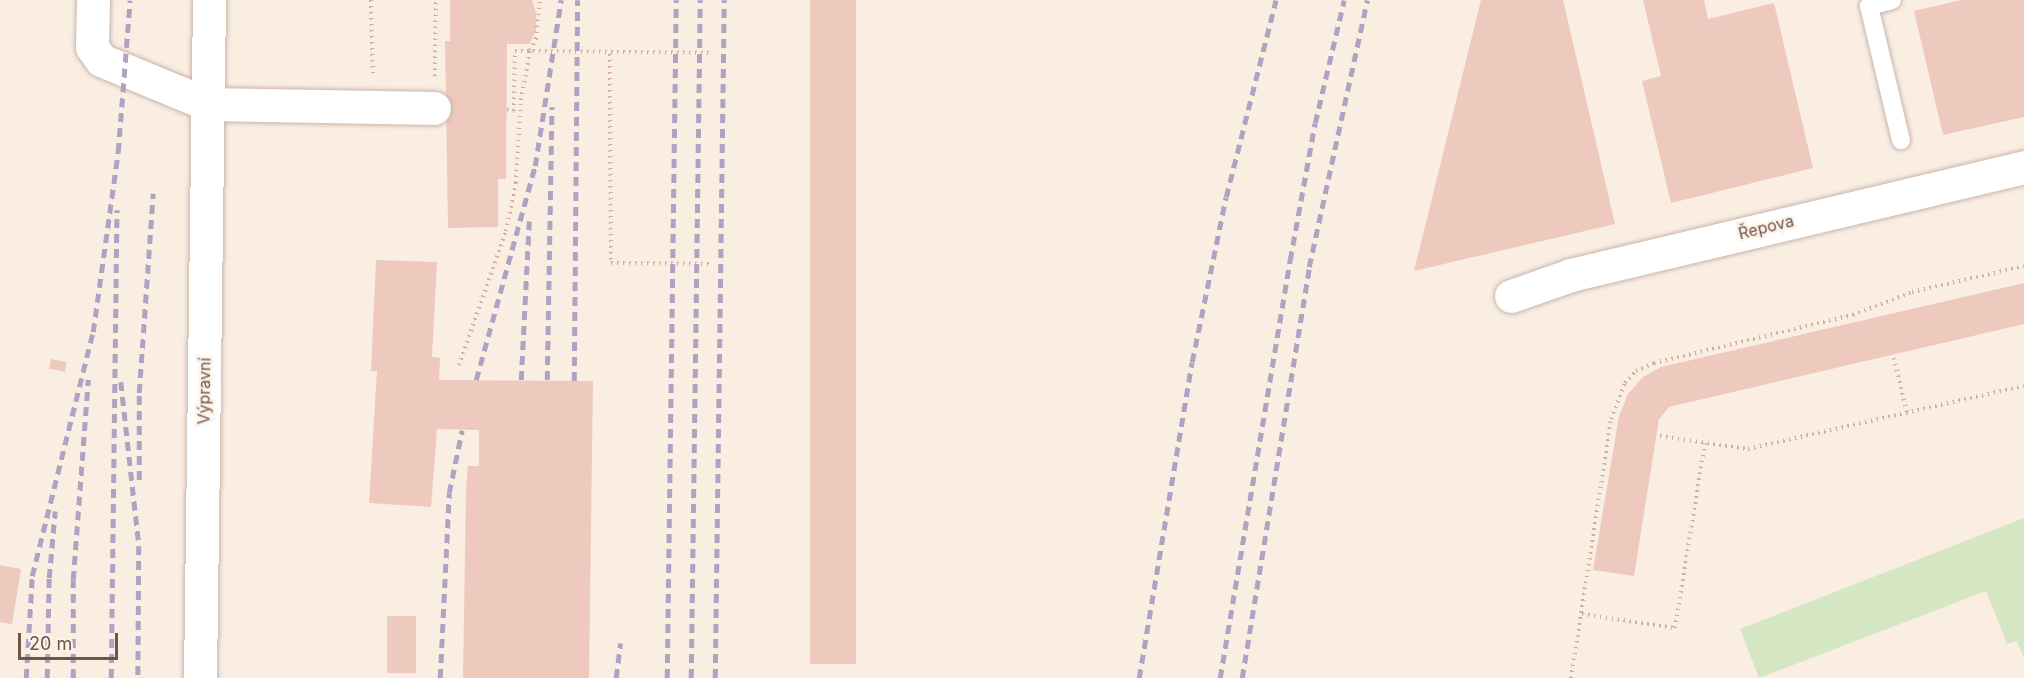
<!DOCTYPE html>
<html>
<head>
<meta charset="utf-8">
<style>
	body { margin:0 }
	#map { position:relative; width:2024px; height:678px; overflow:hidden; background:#faeee3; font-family:Inter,sans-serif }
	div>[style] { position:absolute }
	.green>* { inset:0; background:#d5e6c3 }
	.building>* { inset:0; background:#edcabd; transform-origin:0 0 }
	.path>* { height:4px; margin-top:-2px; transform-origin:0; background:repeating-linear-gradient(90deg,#d1aea0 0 1.5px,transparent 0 6px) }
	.roads { filter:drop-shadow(0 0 2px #cab5aa) drop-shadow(0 0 2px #cab5aa) }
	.service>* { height:18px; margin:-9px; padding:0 9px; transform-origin:9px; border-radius:9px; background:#fff }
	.minor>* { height:33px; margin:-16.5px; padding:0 16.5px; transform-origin:16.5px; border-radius:16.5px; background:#fff }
	.rail>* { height:4.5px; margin-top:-2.25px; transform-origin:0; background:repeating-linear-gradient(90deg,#b0a3c2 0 9px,transparent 0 15px) }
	span { translate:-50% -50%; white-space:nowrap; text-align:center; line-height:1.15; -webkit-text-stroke:5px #fdf3e8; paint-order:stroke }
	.street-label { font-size:16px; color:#70544b }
	.scale { position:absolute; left:18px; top:633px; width:100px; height:27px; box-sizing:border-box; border:3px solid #70544b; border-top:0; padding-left:8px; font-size:18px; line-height:21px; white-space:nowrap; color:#70544b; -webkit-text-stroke:4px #fdf3e8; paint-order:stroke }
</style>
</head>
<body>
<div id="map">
	<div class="green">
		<div style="clip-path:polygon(2024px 518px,2024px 659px,2017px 641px,2007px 644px,1986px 591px,1759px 678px,1740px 629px)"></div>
	</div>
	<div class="building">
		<div style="clip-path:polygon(450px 0,532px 0,536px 12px,536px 29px,530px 44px,507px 44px,506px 179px,498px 179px,498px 227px,448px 228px,445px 41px,450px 41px)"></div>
		<div style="left:810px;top:0;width:46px;height:664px"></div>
		<div style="clip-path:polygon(1481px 0,1563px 0,1615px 224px,1414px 271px)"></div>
		<div style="clip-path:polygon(1643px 0,1704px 0,1708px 19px,1774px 3px,1813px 168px,1671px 203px,1642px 81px,1661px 76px)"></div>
		<div style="clip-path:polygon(1961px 0,2024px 0,2024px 117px,1943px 135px,1914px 11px)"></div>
		<div style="clip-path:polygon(376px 260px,437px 262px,432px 357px,440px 358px,439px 380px,593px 381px,589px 678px,463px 678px,466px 489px,468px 466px,479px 466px,479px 430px,437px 429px,431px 507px,369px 503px,377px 371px,371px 371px)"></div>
		<div style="clip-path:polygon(2024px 283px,2024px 324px,1669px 407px,1659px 419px,1634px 576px,1593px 570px,1619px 416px,1628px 394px,1643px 377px,1661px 367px)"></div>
		<div style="left:51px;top:359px;width:16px;height:10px;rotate:11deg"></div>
		<div style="clip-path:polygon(0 565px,21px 569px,12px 624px,0 622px)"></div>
		<div style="left:387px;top:616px;width:29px;height:57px"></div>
	</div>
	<div class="path">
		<div style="left:371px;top:0;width:73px;rotate:88.4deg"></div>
		<div style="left:610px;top:54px;width:209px;rotate:89.7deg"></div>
		<div style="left:611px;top:263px;width:98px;rotate:0.6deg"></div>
		<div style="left:435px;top:76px;width:76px;rotate:-89.2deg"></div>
		<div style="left:507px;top:110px;width:7px;rotate:8deg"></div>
		<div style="left:514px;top:111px;width:60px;rotate:-89deg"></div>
		<div style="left:515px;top:51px;width:197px;rotate:0.6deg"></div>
		<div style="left:1894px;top:358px;width:57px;rotate:76.7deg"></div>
		<div style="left:459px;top:365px;width:142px;rotate:-70.7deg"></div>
		<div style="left:506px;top:231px;width:49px;rotate:-78.2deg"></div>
		<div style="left:516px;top:183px;width:83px;rotate:-86.6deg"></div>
		<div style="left:521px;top:100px;width:51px;rotate:-79.8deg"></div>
		<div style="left:530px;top:50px;width:13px;rotate:-61deg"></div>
		<div style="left:536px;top:39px;width:39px;rotate:-84deg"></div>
		<div style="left:1660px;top:436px;width:89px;rotate:8.4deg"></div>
		<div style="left:1748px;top:449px;width:283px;rotate:-12.9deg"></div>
		<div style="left:1582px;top:614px;width:94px;rotate:8.6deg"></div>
		<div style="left:1675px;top:628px;width:187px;rotate:-80.8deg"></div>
		<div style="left:1571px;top:678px;width:262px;rotate:-81.2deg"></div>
		<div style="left:1611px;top:419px;width:39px;rotate:-69deg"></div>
		<div style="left:1625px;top:383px;width:16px;rotate:-47deg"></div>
		<div style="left:1636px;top:371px;width:20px;rotate:-24deg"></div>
		<div style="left:1654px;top:363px;width:205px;rotate:-13.6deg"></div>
		<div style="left:1853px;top:315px;width:63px;rotate:-21.3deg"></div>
		<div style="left:1912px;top:292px;width:115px;rotate:-13.1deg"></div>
	</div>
	<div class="roads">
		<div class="service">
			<div style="left:1892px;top:0;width:24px;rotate:165deg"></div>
			<div style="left:1869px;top:6px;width:138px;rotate:76.6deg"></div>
		</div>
		<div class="minor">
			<div style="left:93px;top:0;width:47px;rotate:91.2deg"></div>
			<div style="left:92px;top:47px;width:16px;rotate:55deg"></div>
			<div style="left:101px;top:60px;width:115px;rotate:22.5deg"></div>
			<div style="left:207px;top:104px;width:227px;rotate:1deg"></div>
			<div style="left:1511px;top:296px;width:64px;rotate:-19.3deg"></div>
			<div style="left:1571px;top:275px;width:466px;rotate:-13.4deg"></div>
			<div style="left:200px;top:678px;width:678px;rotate:-89.24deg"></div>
		</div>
	</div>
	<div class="rail">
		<div style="left:476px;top:380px;width:222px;rotate:-74.6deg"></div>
		<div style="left:535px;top:166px;width:168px;rotate:-81.1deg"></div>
		<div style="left:521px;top:380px;width:159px;rotate:-87.1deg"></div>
		<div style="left:547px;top:380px;width:273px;rotate:-89deg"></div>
		<div style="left:574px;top:381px;width:381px;rotate:-89.5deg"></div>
		<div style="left:121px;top:382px;width:165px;rotate:83.7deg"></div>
		<div style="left:139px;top:546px;width:132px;rotate:90.4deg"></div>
		<div style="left:139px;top:480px;width:87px;rotate:-90deg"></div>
		<div style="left:139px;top:393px;width:200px;rotate:-86deg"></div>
		<div style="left:26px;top:678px;width:102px;rotate:-86.6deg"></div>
		<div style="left:32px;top:576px;width:252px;rotate:-76deg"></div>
		<div style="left:93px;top:332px;width:182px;rotate:-82.1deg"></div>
		<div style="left:118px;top:152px;width:152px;rotate:-85.5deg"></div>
		<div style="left:47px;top:678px;width:100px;rotate:-88.9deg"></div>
		<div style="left:49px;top:578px;width:67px;rotate:-84.9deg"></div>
		<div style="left:73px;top:678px;width:98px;rotate:-90deg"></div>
		<div style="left:73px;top:580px;width:201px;rotate:-85.7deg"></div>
		<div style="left:111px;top:678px;width:468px;rotate:-89.3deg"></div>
		<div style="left:440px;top:678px;width:185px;rotate:-87.2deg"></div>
		<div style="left:449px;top:493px;width:64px;rotate:-78.3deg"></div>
		<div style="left:616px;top:678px;width:35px;rotate:-83deg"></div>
		<div style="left:667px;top:678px;width:678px;rotate:-89.24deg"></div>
		<div style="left:691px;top:678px;width:678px;rotate:-89.24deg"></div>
		<div style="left:715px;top:678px;width:678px;rotate:-89.24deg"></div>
		<div style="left:1139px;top:678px;width:320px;rotate:-80.5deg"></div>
		<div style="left:1192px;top:362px;width:168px;rotate:-78.4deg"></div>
		<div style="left:1226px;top:197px;width:203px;rotate:-75.8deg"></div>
		<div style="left:1220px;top:678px;width:424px;rotate:-80.5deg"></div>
		<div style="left:1290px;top:260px;width:139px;rotate:-79.7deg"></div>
		<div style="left:1315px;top:123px;width:126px;rotate:-76.7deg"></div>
		<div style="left:1242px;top:678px;width:416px;rotate:-80.7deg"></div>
		<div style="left:1309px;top:267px;width:273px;rotate:-77.7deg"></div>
	</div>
	<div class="street-label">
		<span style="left:1766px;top:227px;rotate:-14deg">Řepova</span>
		<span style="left:204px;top:391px;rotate:-89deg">Výpravní</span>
	</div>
	<div class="scale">20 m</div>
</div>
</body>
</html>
